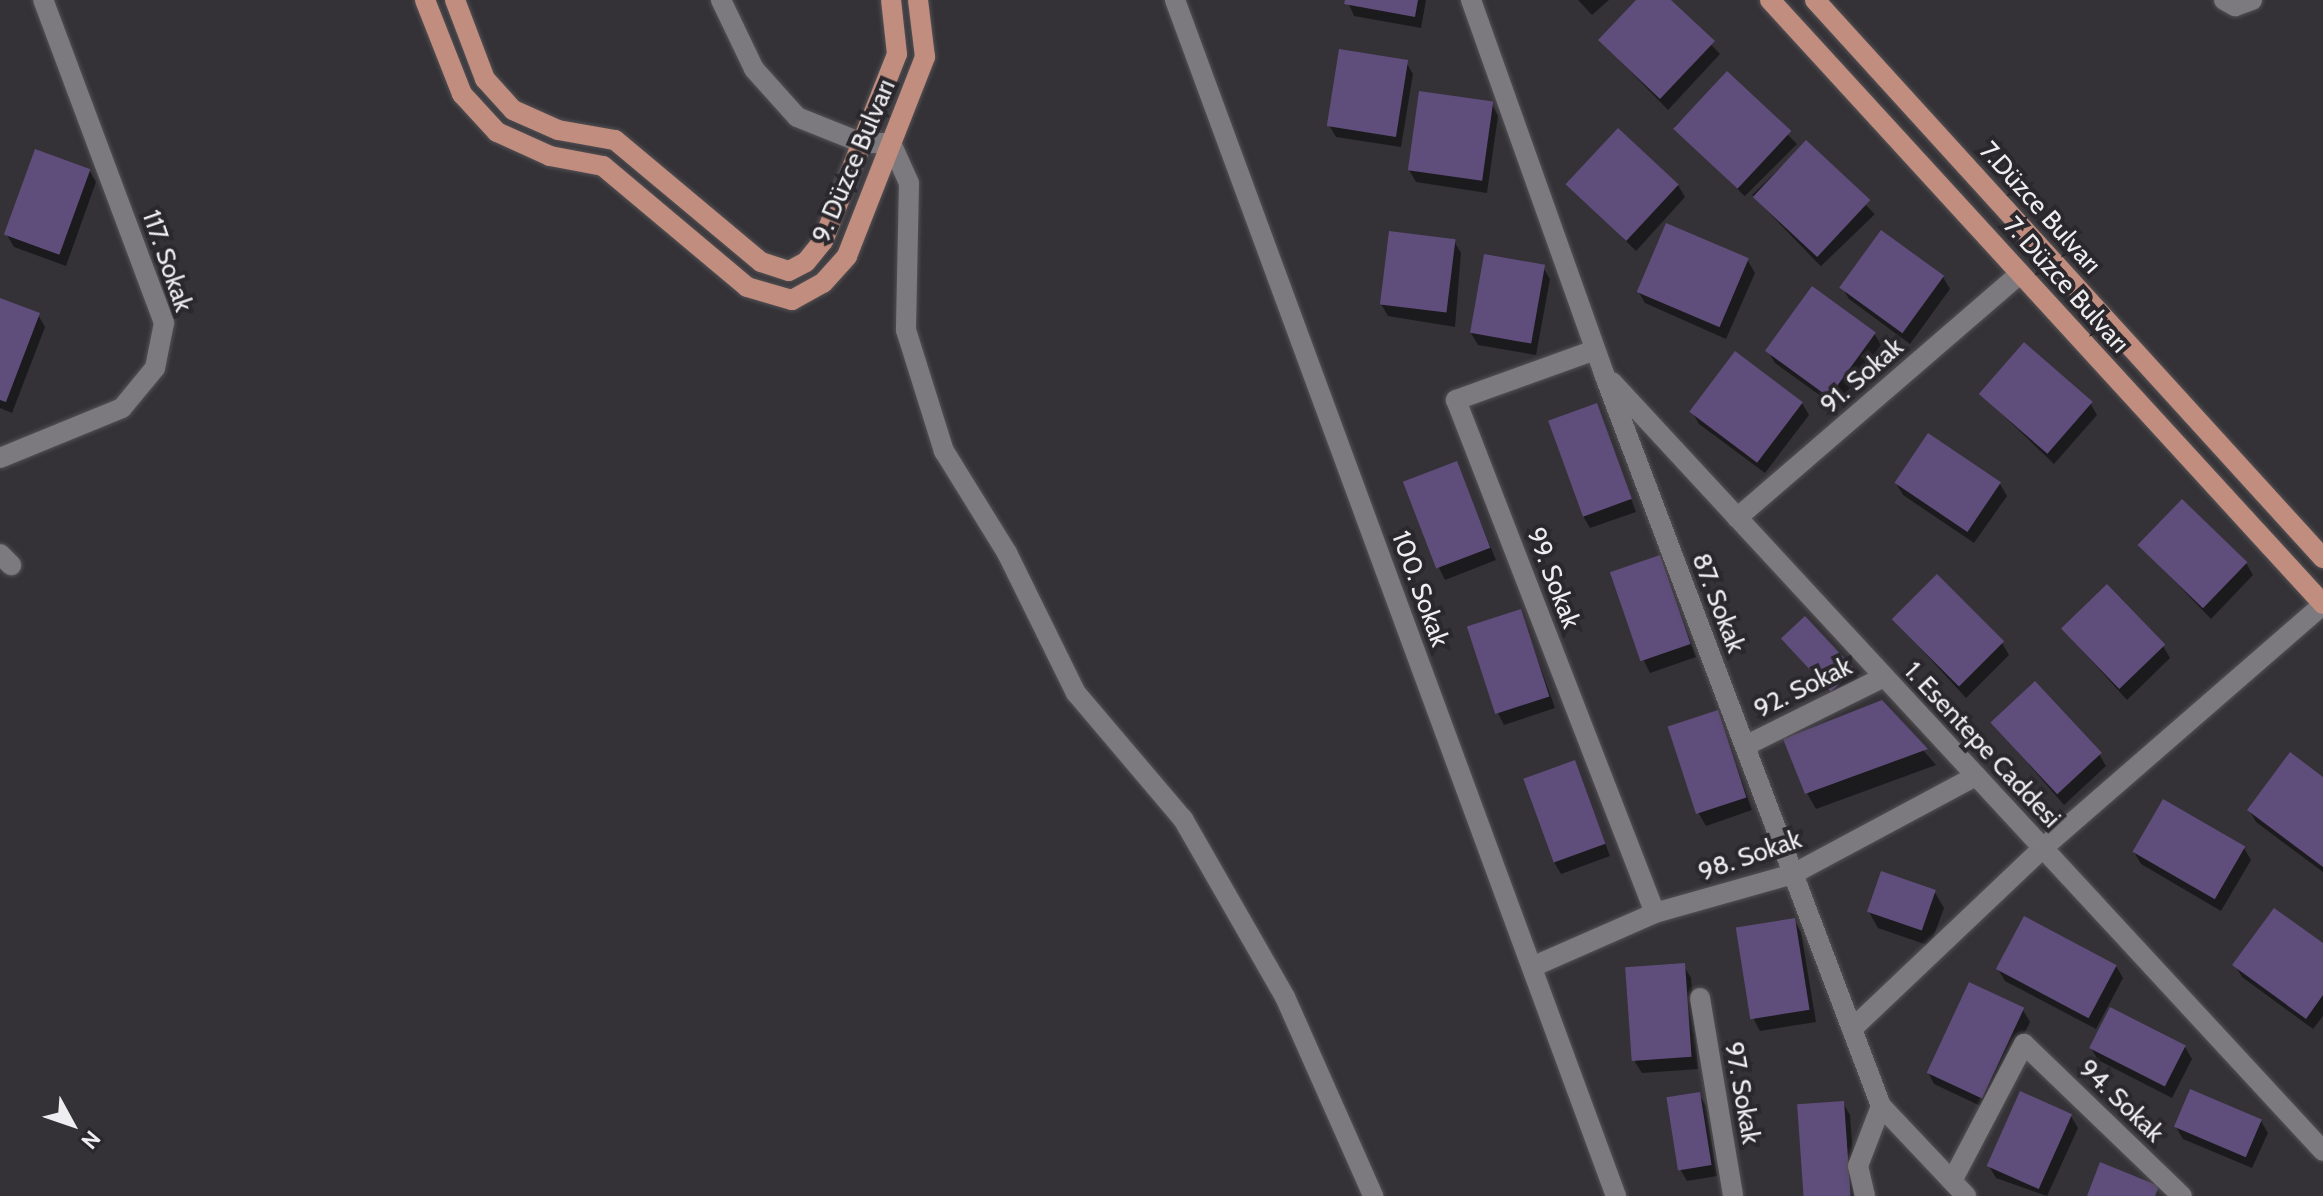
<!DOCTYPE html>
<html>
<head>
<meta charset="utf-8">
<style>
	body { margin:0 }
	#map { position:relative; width:2323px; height:1196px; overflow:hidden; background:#343236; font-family:Cabin,sans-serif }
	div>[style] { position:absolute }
	.shadow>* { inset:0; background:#0007; transform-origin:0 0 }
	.building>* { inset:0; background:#5f4d7c; transform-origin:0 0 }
	.roads { filter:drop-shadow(0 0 2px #535155) drop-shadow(0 0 2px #535155) }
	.minor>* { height:20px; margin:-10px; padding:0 10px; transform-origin:10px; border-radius:10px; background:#7d7a7f }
	.major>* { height:20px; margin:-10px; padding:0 10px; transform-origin:10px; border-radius:10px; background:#c18d7f }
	span { translate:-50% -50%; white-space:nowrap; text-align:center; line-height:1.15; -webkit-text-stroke:8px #2a282c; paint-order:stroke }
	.street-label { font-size:26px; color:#eeedf0 }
	.north { position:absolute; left:32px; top:1084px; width:80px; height:80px; -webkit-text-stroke:6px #2a282c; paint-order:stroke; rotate:130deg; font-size:22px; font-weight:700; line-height:32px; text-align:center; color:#eeedf0 }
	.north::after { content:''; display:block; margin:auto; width:28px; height:36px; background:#eeedf0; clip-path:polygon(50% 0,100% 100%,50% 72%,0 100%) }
</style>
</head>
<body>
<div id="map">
	<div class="shadow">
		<div style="clip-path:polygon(1347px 0,1426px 0,1421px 28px,1354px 16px)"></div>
		<div style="clip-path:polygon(1578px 0,1609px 0,1592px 15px)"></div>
		<div style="clip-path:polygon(1638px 0,1668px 0,1720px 54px,1668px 110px,1600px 40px)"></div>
		<div style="clip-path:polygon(1406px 62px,1413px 74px,1401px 147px,1336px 137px,1329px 125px)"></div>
		<div style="left:1727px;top:74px;width:99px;height:74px;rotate:45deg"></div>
		<div style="clip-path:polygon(1492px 104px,1498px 116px,1487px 193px,1416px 182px,1409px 170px)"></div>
		<div style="left:1806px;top:143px;width:99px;height:75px;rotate:46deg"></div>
		<div style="clip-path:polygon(89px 170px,96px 182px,66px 266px,14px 247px,7px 235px)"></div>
		<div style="clip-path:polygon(1678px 185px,1685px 197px,1636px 251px,1570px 186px)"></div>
		<div style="clip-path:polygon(1454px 241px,1461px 253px,1455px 327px,1388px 316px,1381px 304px)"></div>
		<div style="clip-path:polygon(1748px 261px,1755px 273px,1726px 339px,1645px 303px,1638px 291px)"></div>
		<div style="clip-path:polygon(1543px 267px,1550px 279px,1536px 355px,1478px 345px,1471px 333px)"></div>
		<div style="clip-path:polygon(1943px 277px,1950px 289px,1910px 344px,1849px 299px,1842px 287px)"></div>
		<div style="clip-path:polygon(0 300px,38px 315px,45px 327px,12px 413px,0 408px)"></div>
		<div style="clip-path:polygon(1874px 333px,1881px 345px,1836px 407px,1775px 363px,1768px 351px)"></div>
		<div style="clip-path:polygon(1981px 394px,2090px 403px,2097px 415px,2054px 464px)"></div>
		<div style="clip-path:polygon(1802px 403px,1809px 415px,1765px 473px,1699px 424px,1692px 412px)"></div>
		<div style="clip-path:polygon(1596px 405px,1636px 512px,1590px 528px,1583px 516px)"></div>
		<div style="clip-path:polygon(1456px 463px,1496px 560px,1445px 580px,1439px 568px)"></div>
		<div style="clip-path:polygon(1896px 483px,2000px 484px,2007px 496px,1974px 543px,1903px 495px)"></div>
		<div style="clip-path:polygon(2140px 545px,2246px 563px,2253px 575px,2211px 619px)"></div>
		<div style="clip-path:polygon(1659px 557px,1696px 657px,1650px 673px,1644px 661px)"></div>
		<div style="clip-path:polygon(1520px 611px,1555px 708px,1504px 725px,1498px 713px)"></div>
		<div style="clip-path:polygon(1894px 619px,2002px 643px,2009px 655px,1966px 698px)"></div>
		<div style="clip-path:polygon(2063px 629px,2163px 646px,2170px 658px,2127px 700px)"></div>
		<div style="clip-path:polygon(1784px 639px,1854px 670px,1860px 682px,1839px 703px)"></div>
		<div style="clip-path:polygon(1881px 702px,1936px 765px,1816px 809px,1807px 793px)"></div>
		<div style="clip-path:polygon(1717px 713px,1752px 810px,1706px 826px,1699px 814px)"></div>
		<div style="clip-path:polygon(1993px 723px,2099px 754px,2106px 766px,2064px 805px)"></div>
		<div style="clip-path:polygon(1574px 762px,1610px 856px,1561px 874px,1554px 862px)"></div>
		<div style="clip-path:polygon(2323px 779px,2323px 872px,2256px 822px,2249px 810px)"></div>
		<div style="clip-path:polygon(2244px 848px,2251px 860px,2221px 911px,2141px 864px,2134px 852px)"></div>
		<div style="clip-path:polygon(1934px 891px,1944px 908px,1930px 946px,1878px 928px,1869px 912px)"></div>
		<div style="clip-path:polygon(1794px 920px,1801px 932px,1816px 1022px,1760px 1031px,1754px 1020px)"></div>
		<div style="clip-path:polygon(2323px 946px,2323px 1016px,2313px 1029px,2242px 977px,2235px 965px)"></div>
		<div style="clip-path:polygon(1684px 966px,1691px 978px,1698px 1069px,1642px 1073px,1635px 1062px)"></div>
		<div style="clip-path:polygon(2116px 966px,2123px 978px,2096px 1029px,2005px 981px,1998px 969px)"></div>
		<div style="clip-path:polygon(2023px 1010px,2030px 1022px,1987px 1109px,1934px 1084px,1928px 1072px)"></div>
		<div style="clip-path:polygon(2185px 1047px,2192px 1059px,2172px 1098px,2098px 1060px,2091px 1048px)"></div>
		<div style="clip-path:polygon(1699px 1094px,1706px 1106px,1717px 1176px,1687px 1181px,1680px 1169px)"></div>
		<div style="clip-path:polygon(1843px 1103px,1850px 1115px,1856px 1196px,1805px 1196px)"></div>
		<div style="clip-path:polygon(2071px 1116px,2078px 1128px,2047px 1196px,1996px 1178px,1989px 1166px)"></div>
		<div style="clip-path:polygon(2261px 1121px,2268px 1133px,2252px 1168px,2183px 1139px,2176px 1127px)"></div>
	</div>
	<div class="building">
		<div style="clip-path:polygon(1345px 0,1418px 0,1415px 17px,1344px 4px)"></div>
		<div style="clip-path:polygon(1636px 0,1671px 0,1715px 41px,1660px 99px,1598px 40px)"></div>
		<div style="left:1339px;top:49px;width:70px;height:78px;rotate:9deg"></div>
		<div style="left:1727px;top:71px;width:88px;height:79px;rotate:43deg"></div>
		<div style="left:1419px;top:91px;width:75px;height:80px;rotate:8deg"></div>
		<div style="left:1618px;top:128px;width:83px;height:77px;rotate:43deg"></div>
		<div style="left:1806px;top:140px;width:88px;height:78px;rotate:43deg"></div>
		<div style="left:35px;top:149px;width:59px;height:91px;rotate:20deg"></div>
		<div style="left:1666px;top:223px;width:90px;height:75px;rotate:23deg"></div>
		<div style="left:1881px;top:230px;width:78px;height:71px;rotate:36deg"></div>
		<div style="left:1389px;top:231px;width:67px;height:74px;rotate:7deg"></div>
		<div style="left:1484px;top:254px;width:62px;height:80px;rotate:10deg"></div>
		<div style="left:1812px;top:286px;width:79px;height:80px;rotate:36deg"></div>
		<div style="clip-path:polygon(0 298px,40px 313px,6px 402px,0 400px)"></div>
		<div style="left:2024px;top:342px;width:91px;height:69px;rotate:41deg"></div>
		<div style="left:1735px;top:351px;width:85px;height:76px;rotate:37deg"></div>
		<div style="left:1597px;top:403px;width:102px;height:52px;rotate:70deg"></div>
		<div style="left:1928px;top:433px;width:88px;height:60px;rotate:34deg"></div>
		<div style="left:1457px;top:461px;width:93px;height:58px;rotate:69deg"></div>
		<div style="left:2182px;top:499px;width:91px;height:64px;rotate:44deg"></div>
		<div style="left:1660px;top:555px;width:94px;height:53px;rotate:71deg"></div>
		<div style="left:1937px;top:574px;width:95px;height:64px;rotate:45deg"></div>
		<div style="left:2107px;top:584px;width:84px;height:64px;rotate:46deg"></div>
		<div style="left:1521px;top:609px;width:92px;height:57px;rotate:72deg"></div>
		<div style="left:1805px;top:616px;width:73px;height:33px;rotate:47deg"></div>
		<div style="left:2035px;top:681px;width:98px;height:61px;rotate:47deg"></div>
		<div style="clip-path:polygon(1882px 700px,1928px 749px,1805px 794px,1783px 739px)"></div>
		<div style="left:1718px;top:710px;width:92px;height:53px;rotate:72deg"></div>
		<div style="clip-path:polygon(2290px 752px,2323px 777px,2323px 867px,2247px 810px)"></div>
		<div style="left:1575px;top:760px;width:89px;height:55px;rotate:70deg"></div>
		<div style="left:2163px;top:799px;width:95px;height:61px;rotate:30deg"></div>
		<div style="left:1881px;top:871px;width:58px;height:43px;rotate:19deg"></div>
		<div style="clip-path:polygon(2274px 908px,2323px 943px,2323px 995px,2306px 1019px,2232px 965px)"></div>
		<div style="left:2024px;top:916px;width:105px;height:60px;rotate:28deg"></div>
		<div style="left:1795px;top:918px;width:93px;height:60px;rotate:81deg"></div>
		<div style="left:1685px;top:963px;width:94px;height:60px;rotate:86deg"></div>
		<div style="left:1969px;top:982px;width:61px;height:100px;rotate:25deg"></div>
		<div style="left:2110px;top:1007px;width:85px;height:46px;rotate:27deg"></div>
		<div style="left:2190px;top:1089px;width:78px;height:41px;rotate:23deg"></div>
		<div style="left:2020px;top:1091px;width:57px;height:82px;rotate:24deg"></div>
		<div style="left:1700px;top:1092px;width:74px;height:34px;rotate:81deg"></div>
		<div style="left:1844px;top:1101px;width:95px;height:47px;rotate:86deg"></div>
		<div style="clip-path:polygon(2100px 1162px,2159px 1186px,2155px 1196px,2087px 1196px)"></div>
	</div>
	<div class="roads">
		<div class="minor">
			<div style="left:721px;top:0;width:76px;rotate:64.4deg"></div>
			<div style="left:754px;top:69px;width:64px;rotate:48.1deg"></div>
			<div style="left:797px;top:117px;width:70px;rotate:21.8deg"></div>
			<div style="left:862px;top:143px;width:29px"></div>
			<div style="left:891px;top:143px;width:44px;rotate:65.8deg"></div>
			<div style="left:909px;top:183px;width:147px;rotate:91.2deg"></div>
			<div style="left:906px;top:330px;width:127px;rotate:72.6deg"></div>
			<div style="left:944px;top:451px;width:120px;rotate:58.3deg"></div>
			<div style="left:1007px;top:553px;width:156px;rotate:63.8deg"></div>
			<div style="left:1076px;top:693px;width:165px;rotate:49.7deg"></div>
			<div style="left:1183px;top:819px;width:205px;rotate:60.2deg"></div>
			<div style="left:1285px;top:997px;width:218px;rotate:66.1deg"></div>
			<div style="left:1175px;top:0;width:1275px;rotate:69.76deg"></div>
			<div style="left:1471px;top:0;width:397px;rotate:70.4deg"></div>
			<div style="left:1604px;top:374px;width:783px;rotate:69.27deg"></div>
			<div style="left:1881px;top:1106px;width:124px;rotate:46.6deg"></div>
			<div style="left:2224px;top:0;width:13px;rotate:29deg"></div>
			<div style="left:2235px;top:6px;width:18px;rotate:-19deg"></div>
			<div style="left:1595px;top:350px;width:148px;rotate:160.2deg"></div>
			<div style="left:1456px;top:400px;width:550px;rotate:68.8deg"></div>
			<div style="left:1612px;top:382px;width:1047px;rotate:47.24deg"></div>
			<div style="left:0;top:458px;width:132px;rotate:-22.3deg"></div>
			<div style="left:122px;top:408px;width:52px;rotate:-50.5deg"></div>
			<div style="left:155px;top:368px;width:46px;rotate:-78.7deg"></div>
			<div style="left:164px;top:323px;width:345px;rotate:-110.5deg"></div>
			<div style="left:1737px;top:518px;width:374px;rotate:-40.8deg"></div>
			<div style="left:0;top:554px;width:16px;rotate:45deg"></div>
			<div style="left:1745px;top:746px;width:155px;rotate:-26.4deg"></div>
			<div style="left:1532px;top:967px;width:134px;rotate:-23.7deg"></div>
			<div style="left:1655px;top:913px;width:143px;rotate:-15.8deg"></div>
			<div style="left:1793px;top:874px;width:208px;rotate:-28.2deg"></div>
			<div style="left:1700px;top:998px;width:201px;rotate:80.5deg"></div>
			<div style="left:1852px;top:1029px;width:263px;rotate:-43.5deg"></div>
			<div style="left:2043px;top:848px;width:371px;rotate:-41deg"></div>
			<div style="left:1952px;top:1181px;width:155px;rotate:-62.3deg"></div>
			<div style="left:2024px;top:1044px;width:219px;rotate:43.9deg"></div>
			<div style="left:1865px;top:1196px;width:31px;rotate:-103deg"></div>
			<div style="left:1858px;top:1166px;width:64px;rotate:-69deg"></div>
		</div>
		<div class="major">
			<div style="left:425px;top:0;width:101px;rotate:68.5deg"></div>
			<div style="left:462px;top:94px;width:52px;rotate:47.4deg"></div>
			<div style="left:497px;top:132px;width:58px;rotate:24.4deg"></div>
			<div style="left:550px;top:156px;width:54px;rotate:10.7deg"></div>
			<div style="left:603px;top:166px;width:188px;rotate:40deg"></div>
			<div style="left:747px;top:287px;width:47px;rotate:16.1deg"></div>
			<div style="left:792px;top:300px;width:35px;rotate:-29deg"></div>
			<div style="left:823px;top:283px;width:36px;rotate:-48deg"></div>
			<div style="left:847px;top:256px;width:214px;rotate:-68.6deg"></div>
			<div style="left:925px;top:57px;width:57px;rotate:-97deg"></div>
			<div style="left:455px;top:0;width:85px;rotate:69.2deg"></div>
			<div style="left:485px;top:79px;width:42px;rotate:47.9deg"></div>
			<div style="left:513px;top:110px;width:49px;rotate:24deg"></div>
			<div style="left:558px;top:130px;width:58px;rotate:10deg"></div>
			<div style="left:615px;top:140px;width:190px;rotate:39.9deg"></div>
			<div style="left:761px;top:262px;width:29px;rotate:18deg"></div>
			<div style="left:789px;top:271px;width:19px;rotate:-28deg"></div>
			<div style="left:806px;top:262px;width:27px;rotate:-51deg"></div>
			<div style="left:823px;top:241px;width:201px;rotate:-68.4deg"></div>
			<div style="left:897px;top:54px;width:54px;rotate:-96.3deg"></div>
			<div style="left:1770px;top:0;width:819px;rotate:47.52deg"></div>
			<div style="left:1815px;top:0;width:755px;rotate:47.69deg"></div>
		</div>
	</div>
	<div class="street-label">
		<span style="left:854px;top:161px;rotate:-67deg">9. Düzce Bulvarı</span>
		<span style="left:2040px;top:208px;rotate:48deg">7.Düzce Bulvarı</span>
		<span style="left:167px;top:261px;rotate:71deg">117. Sokak</span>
		<span style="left:2066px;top:285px;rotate:48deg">7. Düzce Bulvarı</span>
		<span style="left:1862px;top:376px;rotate:-41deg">91. Sokak</span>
		<span style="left:1553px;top:578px;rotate:69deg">99. Sokak</span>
		<span style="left:1420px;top:589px;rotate:70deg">100. Sokak</span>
		<span style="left:1718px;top:603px;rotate:69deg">87. Sokak</span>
		<span style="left:1803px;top:688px;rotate:-26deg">92. Sokak</span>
		<span style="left:1982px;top:745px;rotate:47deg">1. Esentepe Caddesi</span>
		<span style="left:1750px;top:856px;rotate:-19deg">98. Sokak</span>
		<span style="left:1742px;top:1093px;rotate:80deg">97. Sokak</span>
		<span style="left:2121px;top:1101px;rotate:44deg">94. Sokak</span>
	</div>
	<div class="north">N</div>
</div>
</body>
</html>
